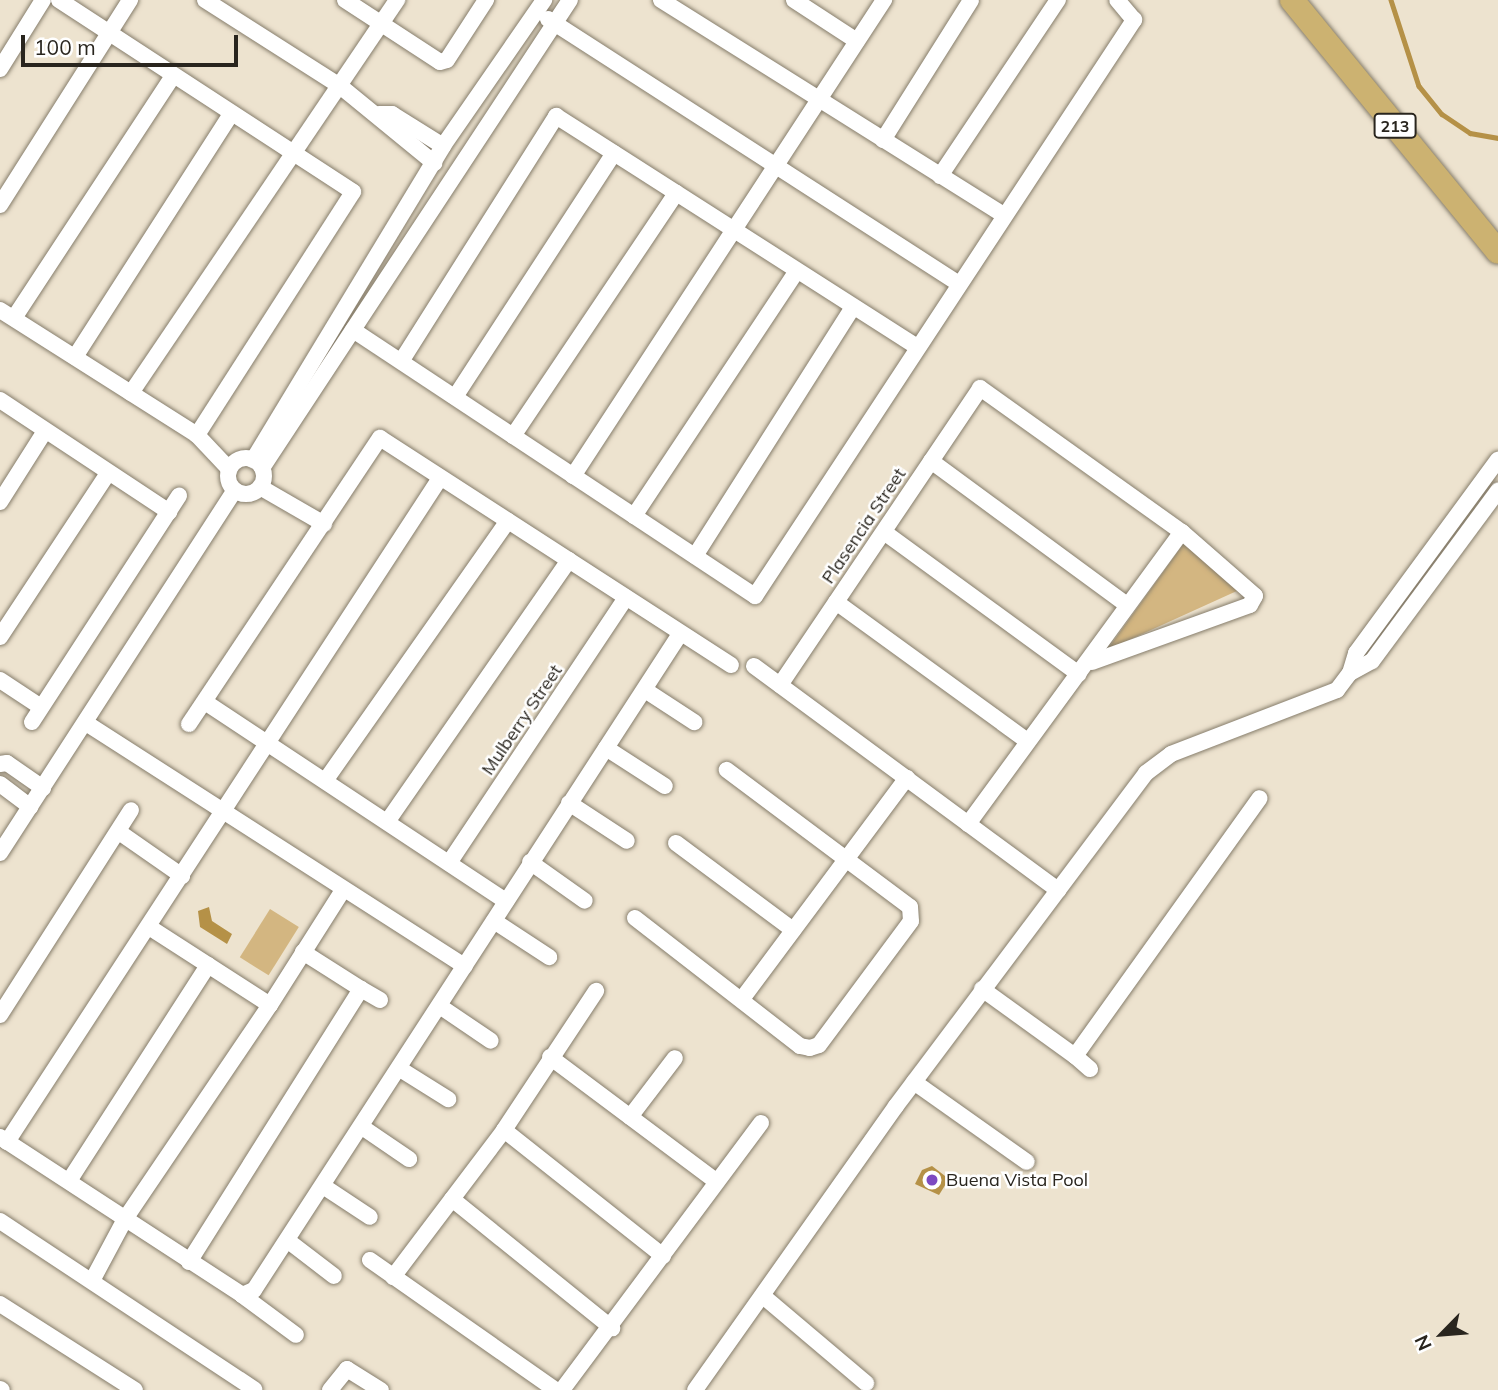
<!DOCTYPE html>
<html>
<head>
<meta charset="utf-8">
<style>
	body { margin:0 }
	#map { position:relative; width:1498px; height:1390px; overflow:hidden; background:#ede3cf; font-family:Mulish,sans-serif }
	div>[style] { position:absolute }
	.green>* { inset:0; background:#d3b681; transform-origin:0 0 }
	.water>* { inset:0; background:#b59147 }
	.stream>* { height:4.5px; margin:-2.25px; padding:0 2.25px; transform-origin:2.25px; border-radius:2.25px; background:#b59147 }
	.roads { filter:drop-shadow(0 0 2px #867d6b) drop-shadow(0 0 2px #867d6b) }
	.minor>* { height:16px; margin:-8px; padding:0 8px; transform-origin:8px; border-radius:8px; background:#fff }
	.minor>.ring { margin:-8px; padding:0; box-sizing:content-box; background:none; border:16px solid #fff; border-radius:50% }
	.primary>* { height:24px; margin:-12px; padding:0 12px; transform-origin:12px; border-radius:12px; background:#ccb271 }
	.dots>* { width:19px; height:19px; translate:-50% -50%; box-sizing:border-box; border:4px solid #fff; border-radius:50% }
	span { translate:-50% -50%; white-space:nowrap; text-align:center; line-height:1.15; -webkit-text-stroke:5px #fff; paint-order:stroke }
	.shield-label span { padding:2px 5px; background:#fff; border:2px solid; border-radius:5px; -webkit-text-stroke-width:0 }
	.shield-label { font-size:16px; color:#29251e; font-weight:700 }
	.street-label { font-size:18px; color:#29251e }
	.poi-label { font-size:18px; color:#29251e }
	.left { translate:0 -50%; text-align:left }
	.north { position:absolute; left:1407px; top:1299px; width:70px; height:70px; -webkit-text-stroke:5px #fff; paint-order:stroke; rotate:245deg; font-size:19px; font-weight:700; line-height:28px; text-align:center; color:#29251e }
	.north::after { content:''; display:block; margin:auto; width:24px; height:32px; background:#29251e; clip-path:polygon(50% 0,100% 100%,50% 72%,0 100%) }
	.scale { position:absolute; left:21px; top:35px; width:217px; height:32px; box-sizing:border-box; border:4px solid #29251e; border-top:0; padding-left:9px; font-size:21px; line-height:24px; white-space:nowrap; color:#29251e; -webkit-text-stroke:5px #fff; paint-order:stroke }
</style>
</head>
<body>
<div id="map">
	<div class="green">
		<div style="clip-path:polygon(1184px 543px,1239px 590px,1107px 650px)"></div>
		<div style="left:270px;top:909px;width:34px;height:57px;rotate:32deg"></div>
	</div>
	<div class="water">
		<div style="clip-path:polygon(209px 907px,212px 921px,232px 934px,227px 944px,200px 927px,198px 911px)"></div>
		<div style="clip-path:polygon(932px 1166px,949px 1179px,939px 1195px,915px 1184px,922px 1170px)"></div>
	</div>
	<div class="stream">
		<div style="left:1391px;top:0;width:90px;rotate:72deg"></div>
		<div style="left:1419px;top:86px;width:36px;rotate:51deg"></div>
		<div style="left:1442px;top:114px;width:34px;rotate:34deg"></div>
		<div style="left:1470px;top:133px;width:28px;rotate:10deg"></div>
	</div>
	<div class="roads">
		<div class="minor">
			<div style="left:59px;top:0;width:351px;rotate:33.1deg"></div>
			<div style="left:353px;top:192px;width:289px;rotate:122.7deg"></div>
			<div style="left:205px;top:0;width:160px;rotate:32.5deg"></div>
			<div style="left:340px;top:86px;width:122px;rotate:39.3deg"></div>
			<div style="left:345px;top:0;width:113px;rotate:33.1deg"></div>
			<div style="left:440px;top:62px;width:7px;rotate:-16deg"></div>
			<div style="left:447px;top:60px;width:72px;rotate:-57deg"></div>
			<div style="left:661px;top:0;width:405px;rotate:32.1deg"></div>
			<div style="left:794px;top:0;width:75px;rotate:33.1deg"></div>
			<div style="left:548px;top:19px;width:488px;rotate:32.8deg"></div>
			<div style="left:0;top:69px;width:81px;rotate:-58.1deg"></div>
			<div style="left:379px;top:114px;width:13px"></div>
			<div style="left:392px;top:114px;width:60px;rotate:32.1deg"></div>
			<div style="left:883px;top:140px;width:165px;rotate:-57.8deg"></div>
			<div style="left:940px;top:176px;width:212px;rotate:-56.2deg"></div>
			<div style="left:0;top:205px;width:243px;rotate:-57.6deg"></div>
			<div style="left:0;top:310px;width:233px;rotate:32.4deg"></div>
			<div style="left:197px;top:435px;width:47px;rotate:46.7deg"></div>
			<div style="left:14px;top:318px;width:290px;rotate:-56.7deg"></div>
			<div style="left:353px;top:330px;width:482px;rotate:33.5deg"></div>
			<div style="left:755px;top:596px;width:690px;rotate:-56.66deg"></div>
			<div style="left:1134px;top:20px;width:26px;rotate:-130deg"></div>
			<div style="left:75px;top:357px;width:289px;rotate:-57.3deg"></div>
			<div style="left:402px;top:360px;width:289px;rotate:-57.7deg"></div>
			<div style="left:556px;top:116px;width:426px;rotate:32.6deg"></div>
			<div style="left:131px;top:393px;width:475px;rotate:-55.9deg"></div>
			<div style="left:455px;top:397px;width:291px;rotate:-56.9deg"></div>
			<div style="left:0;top:400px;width:203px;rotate:33.5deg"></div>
			<div style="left:513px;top:436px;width:293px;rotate:-56.1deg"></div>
			<div class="ring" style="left:228px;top:458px;width:20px;height:20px"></div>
			<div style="left:253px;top:460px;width:367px;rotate:-58.8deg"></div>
			<div style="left:443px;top:146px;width:178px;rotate:-55.3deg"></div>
			<div style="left:931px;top:461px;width:243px;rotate:36.3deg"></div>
			<div style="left:262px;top:468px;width:560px;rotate:-56.65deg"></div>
			<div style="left:573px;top:476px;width:569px;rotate:-56.84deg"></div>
			<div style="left:260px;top:487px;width:74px;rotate:30deg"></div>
			<div style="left:0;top:502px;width:84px;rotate:-57.6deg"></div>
			<div style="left:634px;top:516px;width:294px;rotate:-56.4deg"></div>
			<div style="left:884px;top:532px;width:241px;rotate:36.1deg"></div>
			<div style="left:695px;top:556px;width:295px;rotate:-57.6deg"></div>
			<div style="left:836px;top:602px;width:236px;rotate:36deg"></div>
			<div style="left:0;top:637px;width:196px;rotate:-56.6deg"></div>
			<div style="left:754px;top:666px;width:378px;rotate:36.4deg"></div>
			<div style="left:1350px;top:673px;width:21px;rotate:-73deg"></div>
			<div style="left:1356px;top:653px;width:240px;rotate:-53.7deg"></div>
			<div style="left:0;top:680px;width:49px;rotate:33.4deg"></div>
			<div style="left:780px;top:685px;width:358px;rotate:-56deg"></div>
			<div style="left:980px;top:388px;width:248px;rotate:35.5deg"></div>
			<div style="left:1182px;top:532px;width:97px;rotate:41.2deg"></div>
			<div style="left:1255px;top:596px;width:10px;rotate:119deg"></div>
			<div style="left:1250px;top:605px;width:168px;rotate:160.2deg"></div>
			<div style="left:645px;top:690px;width:59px;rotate:33.1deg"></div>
			<div style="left:205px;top:702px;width:361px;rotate:33.5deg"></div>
			<div style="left:32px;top:722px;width:270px;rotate:-57deg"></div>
			<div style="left:86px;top:723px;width:450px;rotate:32.7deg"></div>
			<div style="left:189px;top:724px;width:344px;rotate:-56.3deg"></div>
			<div style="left:380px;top:438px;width:418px;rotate:32.9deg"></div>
			<div style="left:606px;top:748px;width:70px;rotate:32.8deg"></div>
			<div style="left:0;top:764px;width:7px;rotate:-8deg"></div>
			<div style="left:7px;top:763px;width:44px;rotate:34.8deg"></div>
			<div style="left:325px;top:781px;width:318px;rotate:-54.9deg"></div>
			<div style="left:0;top:784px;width:38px;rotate:37deg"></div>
			<div style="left:569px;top:803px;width:69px;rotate:33.2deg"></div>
			<div style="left:387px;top:822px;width:319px;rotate:-55.2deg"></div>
			<div style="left:968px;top:824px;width:362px;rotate:-53.8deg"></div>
			<div style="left:119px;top:832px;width:77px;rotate:34.9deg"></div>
			<div style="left:676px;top:843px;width:146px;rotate:36.6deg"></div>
			<div style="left:0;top:853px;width:432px;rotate:-57.1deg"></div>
			<div style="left:530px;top:862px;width:67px;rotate:35.3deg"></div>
			<div style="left:449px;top:863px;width:319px;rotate:-56.3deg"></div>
			<div style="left:635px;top:918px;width:209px;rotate:37.8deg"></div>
			<div style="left:800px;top:1046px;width:10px;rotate:11deg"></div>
			<div style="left:810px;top:1048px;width:9px;rotate:-18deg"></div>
			<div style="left:819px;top:1045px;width:154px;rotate:-53.4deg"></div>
			<div style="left:911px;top:921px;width:14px;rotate:-94deg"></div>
			<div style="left:910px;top:907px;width:229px;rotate:-143.2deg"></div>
			<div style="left:494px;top:921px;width:66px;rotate:33.2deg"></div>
			<div style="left:149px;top:927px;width:144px;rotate:32.8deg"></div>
			<div style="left:270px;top:1005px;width:136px;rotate:-57.6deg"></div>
			<div style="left:361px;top:989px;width:22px;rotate:30deg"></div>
			<div style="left:982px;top:989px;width:115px;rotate:35.8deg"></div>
			<div style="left:1075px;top:1056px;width:317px;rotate:-54.4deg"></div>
			<div style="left:742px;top:999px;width:276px;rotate:-53.3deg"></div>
			<div style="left:441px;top:1007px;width:60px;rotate:34.2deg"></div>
			<div style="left:0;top:1015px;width:243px;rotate:-57.4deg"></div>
			<div style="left:1075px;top:1056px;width:20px;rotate:41deg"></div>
			<div style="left:550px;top:1057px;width:207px;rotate:36.8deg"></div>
			<div style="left:400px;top:1069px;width:57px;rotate:32deg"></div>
			<div style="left:914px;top:1082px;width:138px;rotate:35.3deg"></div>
			<div style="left:630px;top:1117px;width:74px;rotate:-52.7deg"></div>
			<div style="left:362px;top:1127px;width:57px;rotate:34.2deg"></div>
			<div style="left:504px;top:1130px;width:203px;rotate:38.4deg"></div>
			<div style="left:0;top:1137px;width:289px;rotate:33.1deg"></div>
			<div style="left:242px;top:1295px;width:13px;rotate:-23deg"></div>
			<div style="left:254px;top:1290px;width:782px;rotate:-57deg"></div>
			<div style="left:7px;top:1142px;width:793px;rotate:-56.89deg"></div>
			<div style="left:69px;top:1181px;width:257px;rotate:-57.2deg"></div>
			<div style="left:323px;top:1186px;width:56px;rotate:33.4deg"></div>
			<div style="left:452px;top:1199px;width:206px;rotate:38.9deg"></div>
			<div style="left:0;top:1221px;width:305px;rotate:33.5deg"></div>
			<div style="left:287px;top:1240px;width:59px;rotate:37.5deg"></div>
			<div style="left:370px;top:1260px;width:227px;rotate:35deg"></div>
			<div style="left:189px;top:1262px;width:323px;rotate:-57.8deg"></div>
			<div style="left:361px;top:989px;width:69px;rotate:-147.5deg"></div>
			<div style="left:393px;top:1277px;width:184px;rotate:-52.9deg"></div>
			<div style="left:504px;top:1130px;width:167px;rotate:-56.5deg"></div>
			<div style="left:93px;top:1279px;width:68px;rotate:-61.9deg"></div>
			<div style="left:125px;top:1219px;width:258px;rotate:-55.9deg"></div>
			<div style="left:242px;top:1295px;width:67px;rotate:36.5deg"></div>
			<div style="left:763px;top:1296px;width:135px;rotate:40.2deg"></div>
			<div style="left:0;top:1304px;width:160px;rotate:32.5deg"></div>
			<div style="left:0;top:1389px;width:2px;rotate:27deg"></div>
			<div style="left:330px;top:1390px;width:27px;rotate:-51deg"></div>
			<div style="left:347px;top:1369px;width:40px;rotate:32deg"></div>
			<div style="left:562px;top:1390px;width:333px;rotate:-53.3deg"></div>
			<div style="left:695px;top:1390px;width:348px;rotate:-54.7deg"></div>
			<div style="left:896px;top:1106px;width:416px;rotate:-53.1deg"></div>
			<div style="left:1146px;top:773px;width:31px;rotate:-37deg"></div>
			<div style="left:1171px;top:754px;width:178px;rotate:-21.1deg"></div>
			<div style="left:1337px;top:690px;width:21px;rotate:-53deg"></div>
			<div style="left:1350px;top:673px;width:25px;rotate:-29deg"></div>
			<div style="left:1372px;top:661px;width:212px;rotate:-53.5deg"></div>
		</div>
		<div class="primary">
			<div style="left:1292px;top:0;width:325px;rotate:50.7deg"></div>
		</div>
	</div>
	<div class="dots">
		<div style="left:932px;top:1180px;background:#7d4ac1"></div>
	</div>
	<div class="shield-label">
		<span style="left:1395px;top:126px">213</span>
	</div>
	<div class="street-label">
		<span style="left:864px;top:526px;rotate:-56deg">Plasencia Street</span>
		<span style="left:522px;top:720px;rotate:-56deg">Mulberry Street</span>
	</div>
	<div class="poi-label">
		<span class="left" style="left:946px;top:1180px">Buena Vista Pool</span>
	</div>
	<div class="north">N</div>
	<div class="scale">100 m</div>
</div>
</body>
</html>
